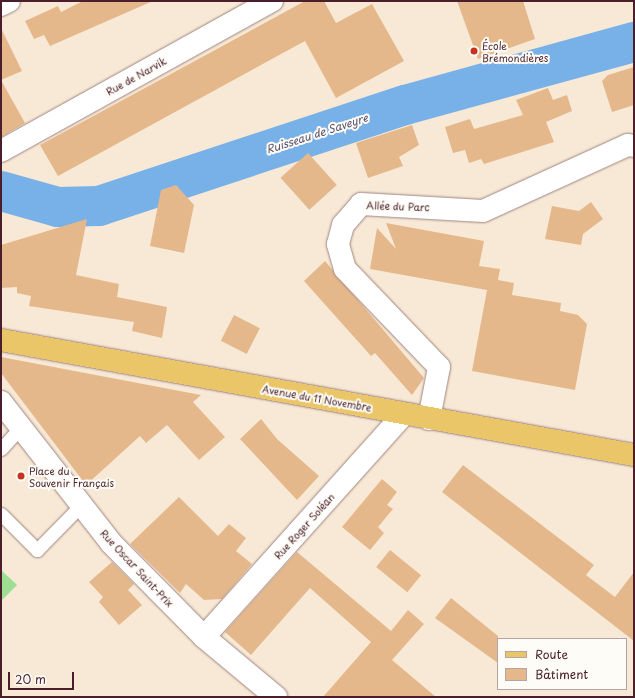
<!DOCTYPE html>
<html>
<head>
<meta charset="utf-8">
<style>
	body { margin:0 }
	#map { position:relative; width:635px; height:698px; overflow:hidden; background:#f7e9d5; font-family:"Playpen Sans",sans-serif }
	div>[style] { position:absolute }
	.green>* { inset:0; background:#9ede93 }
	.river>* { height:40px; margin:-20px; padding:0 20px; transform-origin:20px; border-radius:20px; background:#78b1e8 }
	.building>* { inset:0; background:#e5b88c; transform-origin:0 0 }
	.roads { filter:drop-shadow(0 0 1px #a08480) drop-shadow(0 0 1px #a08480) }
	.service>* { height:13px; margin:-6.5px; padding:0 6.5px; transform-origin:6.5px; border-radius:6.5px; background:#fff }
	.minor>* { height:22px; margin:-11px; padding:0 11px; transform-origin:11px; border-radius:11px; background:#fff }
	.tertiary>* { height:22px; margin:-11px; padding:0 11px; transform-origin:11px; border-radius:11px; background:#fff }
	.primary>* { height:22px; margin:-11px; padding:0 11px; transform-origin:11px; border-radius:11px; background:#eac669 }
	.dots>* { width:11px; height:11px; translate:-50% -50%; box-sizing:border-box; border:2px solid #fdfcf7; border-radius:50% }
	span { translate:-50% -50%; white-space:nowrap; text-align:center; line-height:1.15; -webkit-text-stroke:4px #fdfcf7; paint-order:stroke }
	.poi-label { font-size:10px; color:#4a1f2b }
	.left { translate:0 -50%; text-align:left }
	.street-label { font-size:10px; color:#4a1f2b }
	.water-label { font-size:11px; color:#5a526d; font-style:italic }
	.frame { position:absolute; inset:0; border:2px solid #4a1f2b; pointer-events:none }
	.legend { position:absolute; left:497px; top:638px; width:130px; height:52px; box-sizing:border-box; background:#fdfcf7; border:1px solid #b5a4a5; margin:0; padding:5px 7px; list-style:none; font-size:12px; color:#4a1f2b }
	.legend li { display:flex; align-items:center; gap:8px; height:20px }
	.legend b { width:20px; border:1px solid #b5a4a5 }
	.scale { position:absolute; left:8px; top:672px; width:66px; height:18px; box-sizing:border-box; border:2px solid #4a1f2b; border-top:0; padding-left:5px; font-size:12px; line-height:14px; white-space:nowrap; color:#4a1f2b; -webkit-text-stroke:3px #fdfcf7; paint-order:stroke }
</style>
</head>
<body>
<div id="map">
	<div class="green">
		<div style="clip-path:polygon(1px 570px,17px 585px,1px 601px)"></div>
	</div>
	<div class="river">
		<div style="left:1px;top:191px;width:59px;rotate:15.7deg"></div>
		<div style="left:58px;top:207px;width:41px;rotate:-1.4deg"></div>
		<div style="left:99px;top:206px;width:322px;rotate:-18.3deg"></div>
		<div style="left:405px;top:105px;width:238px;rotate:-15.4deg"></div>
	</div>
	<div class="building">
		<div style="clip-path:polygon(83px 1px,153px 1px,50px 46px,44px 35px,34px 39px,25px 21px,58px 6px,61px 12px)"></div>
		<div style="clip-path:polygon(305px 1px,324px 1px,336px 23px,372px 4px,404px 61px,336px 98px,305px 41px,58px 176px,40px 145px)"></div>
		<div style="clip-path:polygon(457px 1px,523px 1px,535px 39px,478px 59px)"></div>
		<div style="clip-path:polygon(1px 28px,22px 71px,1px 80px,25px 123px,1px 137px)"></div>
		<div style="clip-path:polygon(634px 67px,634px 105px,612px 112px,602px 81px,608px 75px)"></div>
		<div style="clip-path:polygon(548px 88px,553px 100px,567px 95px,572px 111px,546px 122px,554px 142px,484px 164px,481px 159px,469px 163px,465px 150px,453px 153px,445px 127px,470px 119px,474px 129px,523px 115px,516px 100px)"></div>
		<div style="clip-path:polygon(412px 125px,419px 145px,399px 157px,403px 166px,368px 178px,356px 143px)"></div>
		<div style="left:308px;top:153px;width:43px;height:37px;rotate:48deg"></div>
		<div style="clip-path:polygon(176px 185px,194px 205px,184px 253px,150px 246px,161px 190px)"></div>
		<div style="clip-path:polygon(591px 202px,603px 219px,583px 234px,581px 245px,545px 239px,552px 206px,579px 211px)"></div>
		<div style="clip-path:polygon(87px 219px,76px 275px,119px 284px,117px 297px,167px 307px,162px 338px,132px 331px,134px 322px,29px 306px,31px 296px,17px 293px,17px 287px,1px 288px,1px 245px)"></div>
		<div style="clip-path:polygon(386px 223px,484px 241px,479px 266px,500px 269px,498px 280px,514px 283px,512px 295px,561px 303px,560px 311px,578px 315px,587px 324px,575px 390px,472px 371px,487px 290px,370px 269px,377px 228px,396px 249px)"></div>
		<div style="clip-path:polygon(325px 261px,424px 378px,412px 395px,375px 353px,371px 356px,304px 281px)"></div>
		<div style="left:234px;top:315px;width:29px;height:29px;rotate:27deg"></div>
		<div style="clip-path:polygon(1px 357px,201px 395px,193px 402px,225px 437px,199px 460px,167px 425px,146px 443px,140px 436px,86px 485px,1px 373px)"></div>
		<div style="clip-path:polygon(261px 419px,277px 439px,319px 476px,297px 500px,240px 439px)"></div>
		<div style="clip-path:polygon(463px 465px,594px 565px,586px 575px,615px 597px,634px 572px,634px 641px,442px 492px)"></div>
		<div style="clip-path:polygon(382px 479px,397px 492px,387px 505px,393px 509px,378px 527px,384px 533px,370px 550px,342px 527px)"></div>
		<div style="clip-path:polygon(179px 497px,218px 536px,229px 524px,246px 538px,236px 551px,252px 564px,222px 599px,204px 600px,186px 584px,180px 593px,130px 544px)"></div>
		<div style="left:390px;top:550px;width:40px;height:22px;rotate:39deg"></div>
		<div style="clip-path:polygon(297px 552px,391px 631px,408px 610px,424px 624px,392px 660px,436px 697px,323px 697px,371px 642px,310px 588px,251px 655px,225px 632px)"></div>
		<div style="clip-path:polygon(112px 562px,134px 584px,128px 590px,142px 605px,119px 625px,99px 602px,103px 597px,89px 582px)"></div>
		<div style="clip-path:polygon(451px 598px,498px 636px,498px 663px,435px 618px)"></div>
	</div>
	<div class="roads">
		<div class="service">
			<div style="left:1px;top:449px;width:30px;rotate:-48deg"></div>
			<div style="left:1px;top:514px;width:51px;rotate:45deg"></div>
			<div style="left:37px;top:550px;width:63px;rotate:-45.6deg"></div>
		</div>
		<div class="minor">
			<div style="left:1px;top:5px;width:9px;rotate:-27deg"></div>
			<div style="left:1px;top:151px;width:310px;rotate:-29deg"></div>
			<div style="left:429px;top:419px;width:53px;rotate:-79.1deg"></div>
			<div style="left:439px;top:367px;width:136px;rotate:-133.8deg"></div>
			<div style="left:345px;top:269px;width:26px;rotate:-106deg"></div>
			<div style="left:338px;top:244px;width:20px;rotate:-75deg"></div>
			<div style="left:343px;top:225px;width:28px;rotate:-49deg"></div>
			<div style="left:361px;top:204px;width:122px;rotate:3.3deg"></div>
			<div style="left:483px;top:211px;width:159px;rotate:-24.5deg"></div>
			<div style="left:628px;top:145px;width:6px;rotate:9deg"></div>
			<div style="left:204px;top:637px;width:300px;rotate:-48.1deg"></div>
		</div>
		<div class="tertiary">
			<div style="left:1px;top:402px;width:179px;rotate:52deg"></div>
			<div style="left:111px;top:543px;width:132px;rotate:45.3deg"></div>
			<div style="left:204px;top:637px;width:94px;rotate:39.8deg"></div>
		</div>
		<div class="primary">
			<div style="left:1px;top:340px;width:643px;rotate:10.3deg"></div>
		</div>
	</div>
	<div class="dots">
		<div style="left:474px;top:51px;background:#c8321e"></div>
		<div style="left:21px;top:476px;background:#c8321e"></div>
	</div>
	<div class="poi-label">
		<span class="left" style="left:482px;top:51px">École<br>Brémondières</span>
		<span class="left" style="left:29px;top:476px">Place du<br>Souvenir Français</span>
	</div>
	<div class="street-label">
		<span style="left:136px;top:76px;rotate:-29deg">Rue de Narvik</span>
		<span style="left:398px;top:206px;rotate:2deg">Allée du Parc</span>
		<span style="left:317px;top:398px;rotate:10deg">Avenue du 11 Novembre</span>
		<span style="left:304px;top:526px;rotate:-48deg">Rue Roger Soléan</span>
		<span style="left:137px;top:568px;rotate:47deg">Rue Oscar Saint-Prix</span>
	</div>
	<div class="water-label">
		<span style="left:317px;top:134px;rotate:-18deg">Ruisseau de Saveyre</span>
	</div>
	<div class="frame"></div>
	<ul class="legend">
	<li><b style="height:5px;background:#eac669"></b>Route</li>
	<li><b style="height:11px;background:#e5b88c"></b>Bâtiment</li>
	</ul>
	<div class="scale">20 m</div>
</div>
</body>
</html>
